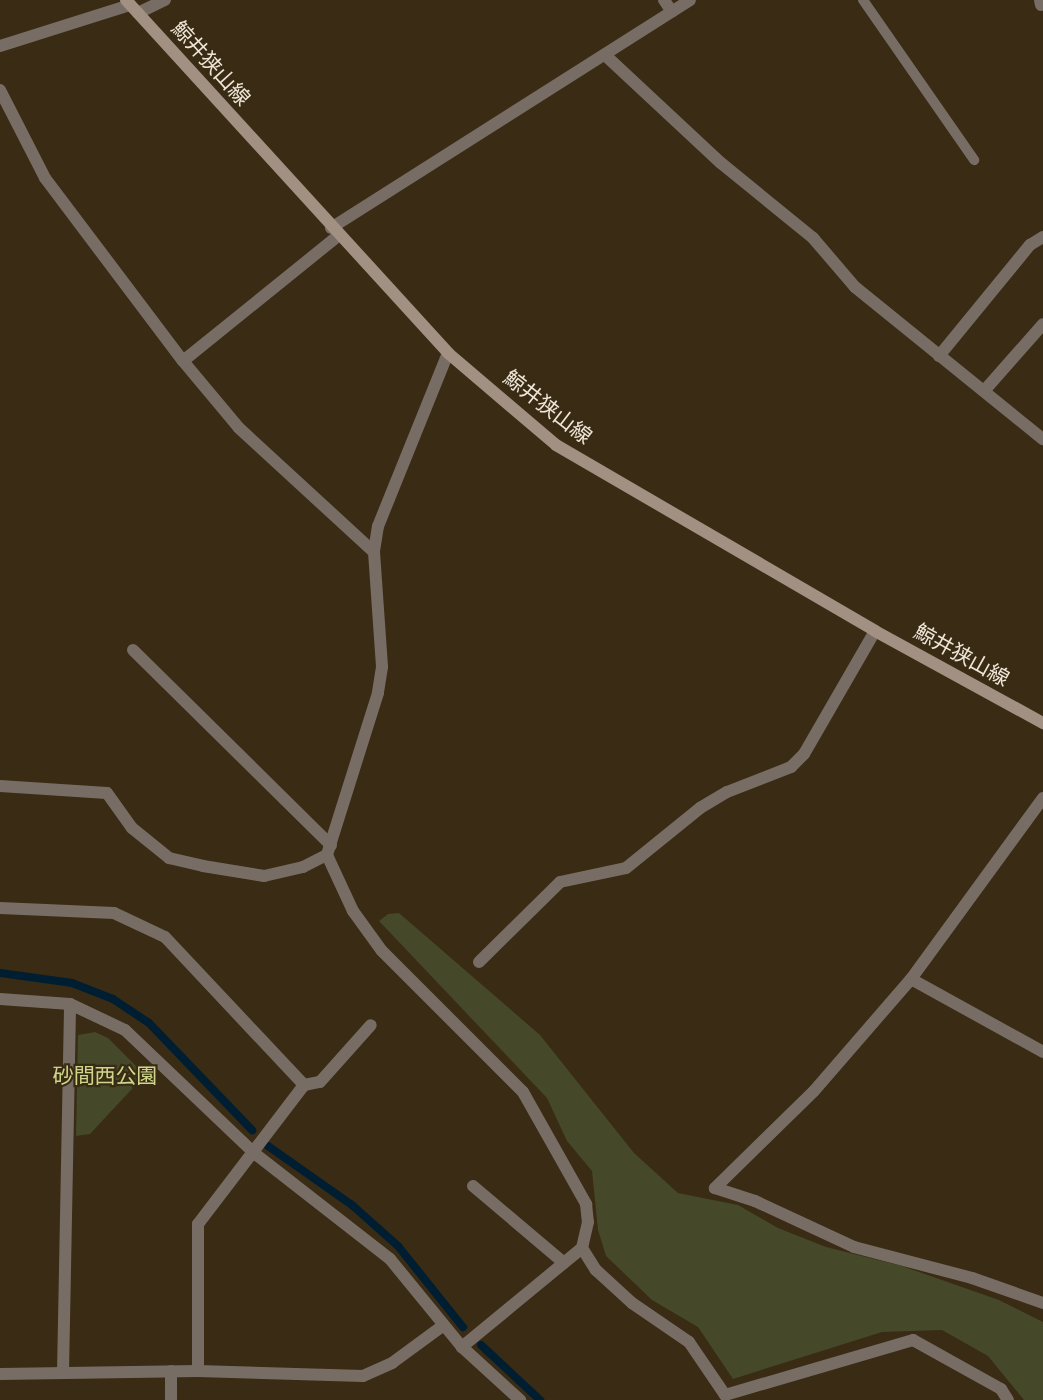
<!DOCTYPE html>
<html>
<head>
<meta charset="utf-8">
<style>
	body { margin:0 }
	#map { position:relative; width:1043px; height:1400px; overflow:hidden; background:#392b14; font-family:"Varela Round","Noto Sans JP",sans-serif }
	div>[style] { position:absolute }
	.green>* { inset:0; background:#454829 }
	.stream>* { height:8px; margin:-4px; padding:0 4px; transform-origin:4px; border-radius:4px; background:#001e32 }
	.lane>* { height:10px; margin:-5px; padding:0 5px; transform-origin:5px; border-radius:5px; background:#786d65 }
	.street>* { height:12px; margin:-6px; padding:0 6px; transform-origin:6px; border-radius:6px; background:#786d65 }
	.secondary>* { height:12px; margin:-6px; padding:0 6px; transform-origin:6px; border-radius:6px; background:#a29183 }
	span { translate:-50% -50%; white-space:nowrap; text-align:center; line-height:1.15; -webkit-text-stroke:4.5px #392b14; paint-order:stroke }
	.street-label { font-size:21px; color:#efe6d8 }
	.park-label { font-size:21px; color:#ced68b }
</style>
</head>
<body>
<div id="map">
	<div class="green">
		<div style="clip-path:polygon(399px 913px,540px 1035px,634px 1153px,678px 1193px,738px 1205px,778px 1228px,826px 1247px,902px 1266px,999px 1300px,1043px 1322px,1043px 1400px,1024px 1400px,988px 1356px,942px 1330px,882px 1332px,733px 1379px,698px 1327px,652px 1300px,606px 1256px,598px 1230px,592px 1171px,567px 1141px,547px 1098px,379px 921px,388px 914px)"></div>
		<div style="clip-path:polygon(95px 1032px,108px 1038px,145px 1075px,90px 1134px,76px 1136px,78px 1035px)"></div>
	</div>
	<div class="stream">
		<div style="left:0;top:973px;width:73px;rotate:7.9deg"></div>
		<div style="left:72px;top:983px;width:44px;rotate:21.3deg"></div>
		<div style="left:113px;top:999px;width:43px;rotate:33.7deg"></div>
		<div style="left:149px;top:1023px;width:149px;rotate:46.1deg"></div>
		<div style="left:268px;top:1146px;width:103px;rotate:35.1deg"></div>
		<div style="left:352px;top:1205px;width:62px;rotate:41.7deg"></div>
		<div style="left:398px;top:1246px;width:104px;rotate:51.3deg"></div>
		<div style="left:481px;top:1345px;width:81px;rotate:43deg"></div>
	</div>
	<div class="lane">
		<div style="left:863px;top:0;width:195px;rotate:55.2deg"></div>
	</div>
	<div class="street">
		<div style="left:664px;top:0;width:14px;rotate:56deg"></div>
		<div style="left:1040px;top:0;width:5px;rotate:79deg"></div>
		<div style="left:138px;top:13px;width:30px;rotate:-26deg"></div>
		<div style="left:0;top:46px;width:136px;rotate:-17.5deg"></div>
		<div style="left:605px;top:55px;width:158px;rotate:43deg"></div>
		<div style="left:721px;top:163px;width:119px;rotate:39.2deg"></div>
		<div style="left:813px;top:238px;width:65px;rotate:49.4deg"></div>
		<div style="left:855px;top:287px;width:242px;rotate:39deg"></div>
		<div style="left:0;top:90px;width:99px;rotate:62.9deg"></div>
		<div style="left:45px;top:178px;width:229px;rotate:53deg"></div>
		<div style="left:183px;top:361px;width:87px;rotate:50.1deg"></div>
		<div style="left:239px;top:428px;width:183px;rotate:42.6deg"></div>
		<div style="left:331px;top:228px;width:425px;rotate:-32.4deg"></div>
		<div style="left:448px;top:353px;width:187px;rotate:112deg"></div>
		<div style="left:378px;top:526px;width:26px;rotate:99deg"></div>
		<div style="left:374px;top:552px;width:115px;rotate:86deg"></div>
		<div style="left:382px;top:667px;width:26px;rotate:99deg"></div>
		<div style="left:378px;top:693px;width:170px;rotate:107.5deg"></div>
		<div style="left:327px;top:855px;width:62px;rotate:65.1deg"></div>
		<div style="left:353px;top:911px;width:49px;rotate:54.1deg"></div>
		<div style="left:382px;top:951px;width:199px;rotate:45deg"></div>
		<div style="left:523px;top:1092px;width:129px;rotate:60.6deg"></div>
		<div style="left:586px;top:1204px;width:18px;rotate:84deg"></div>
		<div style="left:588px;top:1222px;width:27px;rotate:103deg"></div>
		<div style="left:582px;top:1248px;width:156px;rotate:140.5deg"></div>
		<div style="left:939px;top:356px;width:144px;rotate:-50.7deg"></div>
		<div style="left:1030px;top:245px;width:15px;rotate:-32deg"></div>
		<div style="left:183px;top:361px;width:199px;rotate:-38.9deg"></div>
		<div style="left:984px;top:391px;width:89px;rotate:-48.6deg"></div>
		<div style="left:133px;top:650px;width:278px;rotate:44.6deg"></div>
		<div style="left:0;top:786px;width:107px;rotate:3.7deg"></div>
		<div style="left:107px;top:793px;width:43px;rotate:54.5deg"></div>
		<div style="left:132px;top:828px;width:48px;rotate:39deg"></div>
		<div style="left:169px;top:858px;width:35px;rotate:13deg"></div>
		<div style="left:203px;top:866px;width:62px;rotate:9.3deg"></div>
		<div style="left:264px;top:876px;width:40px;rotate:-13deg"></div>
		<div style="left:303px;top:867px;width:27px;rotate:-27deg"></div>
		<div style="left:1043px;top:798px;width:224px;rotate:126.1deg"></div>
		<div style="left:911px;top:979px;width:148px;rotate:130.9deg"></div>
		<div style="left:814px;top:1091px;width:139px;rotate:135.6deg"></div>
		<div style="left:715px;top:1188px;width:42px;rotate:18deg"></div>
		<div style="left:755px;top:1201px;width:109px;rotate:24.9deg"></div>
		<div style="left:854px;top:1247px;width:122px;rotate:14.7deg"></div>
		<div style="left:972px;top:1278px;width:75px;rotate:19.4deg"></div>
		<div style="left:0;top:908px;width:114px;rotate:2.5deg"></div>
		<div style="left:114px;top:913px;width:56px;rotate:25.2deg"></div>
		<div style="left:165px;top:937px;width:203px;rotate:46.8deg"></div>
		<div style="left:304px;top:1085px;width:175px;rotate:127.3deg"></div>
		<div style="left:198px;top:1224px;width:147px;rotate:90deg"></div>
		<div style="left:479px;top:962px;width:114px;rotate:-44.6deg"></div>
		<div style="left:560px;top:882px;width:67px;rotate:-12deg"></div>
		<div style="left:626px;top:868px;width:95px;rotate:-39deg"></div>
		<div style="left:700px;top:808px;width:31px;rotate:-31deg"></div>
		<div style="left:727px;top:792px;width:69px;rotate:-21.3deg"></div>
		<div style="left:791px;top:767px;width:18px;rotate:-45deg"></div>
		<div style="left:804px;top:754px;width:142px;rotate:-60deg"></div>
		<div style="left:911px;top:979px;width:151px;rotate:28.9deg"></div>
		<div style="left:0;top:999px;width:70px;rotate:4.1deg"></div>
		<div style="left:70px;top:1004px;width:61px;rotate:25.3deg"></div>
		<div style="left:125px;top:1030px;width:178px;rotate:43.6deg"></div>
		<div style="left:254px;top:1153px;width:172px;rotate:37.9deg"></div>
		<div style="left:390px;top:1259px;width:114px;rotate:50.7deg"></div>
		<div style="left:462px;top:1347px;width:79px;rotate:42.4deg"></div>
		<div style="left:304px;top:1085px;width:16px;rotate:-11deg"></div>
		<div style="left:320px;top:1082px;width:76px;rotate:-48.2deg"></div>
		<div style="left:473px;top:1186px;width:119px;rotate:40.2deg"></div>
		<div style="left:582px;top:1248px;width:26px;rotate:58deg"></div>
		<div style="left:596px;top:1270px;width:49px;rotate:42.5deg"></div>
		<div style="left:632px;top:1303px;width:69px;rotate:34.4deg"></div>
		<div style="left:689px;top:1342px;width:64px;rotate:55.8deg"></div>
		<div style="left:725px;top:1395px;width:196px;rotate:-16.3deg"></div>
		<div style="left:913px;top:1340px;width:101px;rotate:29.1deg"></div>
		<div style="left:1001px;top:1389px;width:13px;rotate:58deg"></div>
		<div style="left:63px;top:1373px;width:369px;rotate:-88.9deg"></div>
		<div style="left:0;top:1374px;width:198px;rotate:-0.9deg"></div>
		<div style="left:198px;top:1371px;width:165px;rotate:1.7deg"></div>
		<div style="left:363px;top:1376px;width:32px;rotate:-24deg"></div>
		<div style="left:392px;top:1363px;width:64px;rotate:-36.2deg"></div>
		<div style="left:171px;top:1400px;width:29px;rotate:-90deg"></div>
	</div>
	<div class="secondary">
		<div style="left:126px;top:0;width:478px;rotate:47.6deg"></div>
		<div style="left:448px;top:353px;width:142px;rotate:40.4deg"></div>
		<div style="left:556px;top:445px;width:369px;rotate:30.2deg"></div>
		<div style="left:875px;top:631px;width:192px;rotate:28.7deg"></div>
	</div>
	<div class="street-label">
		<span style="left:210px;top:64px;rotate:48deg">鯨井狭山線</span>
		<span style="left:547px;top:408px;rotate:38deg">鯨井狭山線</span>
		<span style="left:961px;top:656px;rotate:29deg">鯨井狭山線</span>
	</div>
	<div class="park-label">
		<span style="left:105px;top:1077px">砂間西公園</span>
	</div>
</div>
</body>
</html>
